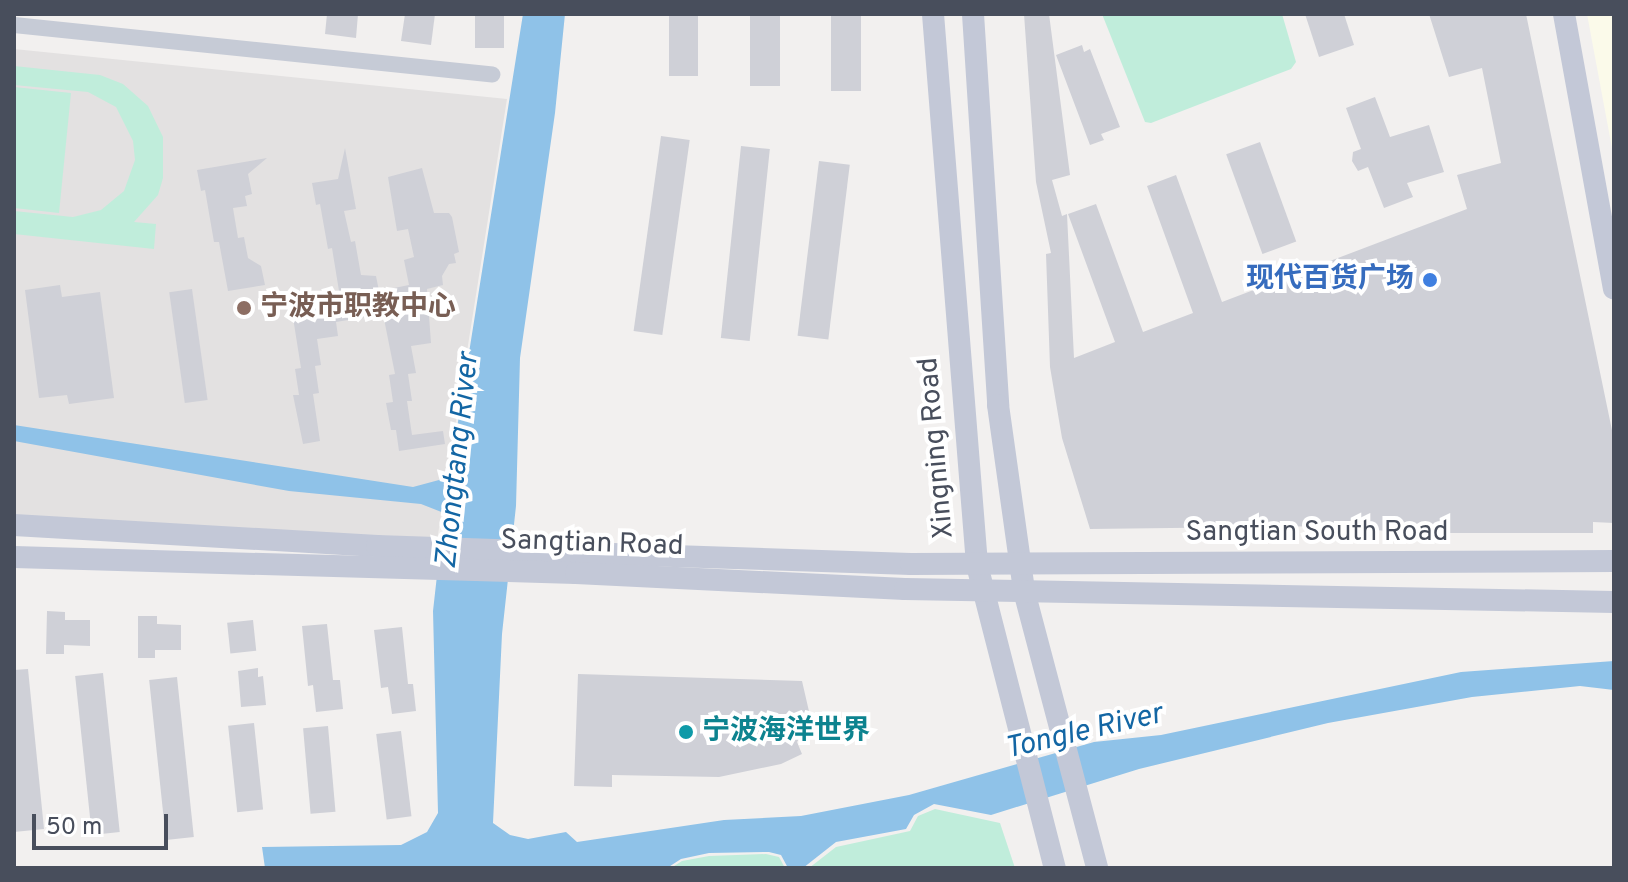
<!DOCTYPE html>
<html>
<head>
<meta charset="utf-8">
<style>
	body { margin:0 }
	#map { position:relative; width:1628px; height:882px; overflow:hidden; background:#f2f0ef; font-family:Overpass,"Noto Sans SC",sans-serif }
	div>[style] { position:absolute }
	.commercial>* { inset:0; background:#fbfaea }
	.education>* { inset:0; background:#e3e1e1 }
	.green>* { inset:0; background:#c0eddb }
	.water>* { inset:0; background:#8fc2e8 }
	.building>* { inset:0; background:#cfd0d7; transform-origin:0 0 }
	.street>* { height:16px; margin:-8px; padding:0 8px; transform-origin:8px; border-radius:8px; background:#c6cbd6 }
	.secondary>* { height:22px; margin:-11px; padding:0 11px; transform-origin:11px; border-radius:11px; background:#c3c8d7 }
	.dots>* { width:22px; height:22px; translate:-50% -50%; box-sizing:border-box; border:4px solid #fff; border-radius:50% }
	span { translate:-50% -50%; white-space:nowrap; text-align:center; line-height:1.15; -webkit-text-stroke:8px #fff; paint-order:stroke }
	.shop-label { font-size:28px; color:#366cbe; font-weight:700 }
	.right { translate:-100% -50%; text-align:right }
	.education-label { font-size:28px; color:#785e54; font-weight:700 }
	.left { translate:0 -50%; text-align:left }
	.street-label { font-size:28px; color:#484e5c }
	.culture-label { font-size:28px; color:#0d838f; font-weight:700 }
	.water-label { font-size:30px; color:#1366a4; font-style:italic }
	.frame { position:absolute; inset:0; border:16px solid #484e5c; pointer-events:none }
	.scale { position:absolute; left:32px; top:814px; width:136px; height:36px; box-sizing:border-box; border:4px solid #484e5c; border-top:0; padding-left:10px; font-size:24px; line-height:28px; white-space:nowrap; color:#484e5c; -webkit-text-stroke:6px #fff; paint-order:stroke }
</style>
</head>
<body>
<div id="map">
	<div class="commercial">
		<div style="clip-path:polygon(1587px 14px,1614px 14px,1614px 159px)"></div>
	</div>
	<div class="education">
		<div style="clip-path:polygon(14px 49px,507px 99px,437px 541px,14px 518px)"></div>
	</div>
	<div class="green">
		<div style="clip-path:polygon(1102px 14px,1282px 14px,1296px 62px,1291px 69px,1151px 123px,1145px 122px)"></div>
		<div style="clip-path:polygon(14px 66px,100px 75px,123px 84px,148px 106px,163px 137px,163px 178px,158px 195px,134px 222px,156px 224px,154px 249px,14px 234px,14px 211px,73px 217px,101px 210px,124px 191px,135px 160px,133px 141px,116px 107px,88px 92px,14px 85px)"></div>
		<div style="clip-path:polygon(14px 87px,71px 93px,59px 213px,14px 208px)"></div>
		<div style="clip-path:polygon(935px 809px,1000px 823px,1015px 868px,809px 868px,836px 847px,910px 831px,918px 816px)"></div>
		<div style="clip-path:polygon(766px 854px,779px 857px,785px 868px,671px 868px,682px 861px,709px 856px)"></div>
	</div>
	<div class="water">
		<div style="clip-path:polygon(523px 14px,565px 14px,555px 113px,520px 358px,516px 506px,502px 634px,493px 823px,510px 835px,528px 839px,566px 832px,577px 842px,724px 820px,801px 816px,909px 795px,1094px 742px,1161px 735px,1461px 672px,1614px 661px,1614px 690px,1580px 686px,1472px 697px,1328px 723px,1139px 769px,991px 815px,934px 804px,914px 815px,906px 829px,836px 842px,803px 868px,788px 868px,781px 855px,769px 852px,709px 853px,681px 859px,667px 868px,265px 868px,262px 847px,401px 845px,427px 832px,438px 813px,433px 611px,444px 513px,421px 504px,289px 491px,14px 441px,14px 425px,413px 487px,439px 480px,450px 472px)"></div>
	</div>
	<div class="building">
		<div style="clip-path:polygon(327px 14px,358px 14px,356px 38px,325px 34px)"></div>
		<div style="clip-path:polygon(405px 14px,435px 14px,431px 45px,401px 41px)"></div>
		<div style="left:475px;top:14px;width:29px;height:34px"></div>
		<div style="left:669px;top:14px;width:29px;height:62px"></div>
		<div style="left:750px;top:14px;width:30px;height:72px"></div>
		<div style="left:831px;top:14px;width:30px;height:77px"></div>
		<div style="clip-path:polygon(1024px 14px,1049px 14px,1070px 175px,1052px 180px,1062px 216px,1067px 214px,1074px 358px,1115px 342px,1068px 214px,1096px 204px,1143px 332px,1193px 313px,1147px 186px,1176px 175px,1222px 302px,1467px 209px,1457px 175px,1501px 163px,1482px 68px,1449px 77px,1429px 14px,1526px 14px,1614px 440px,1614px 523px,1593px 522px,1593px 533px,1403px 533px,1342px 526px,1090px 529px,1062px 438px,1050px 367px,1046px 254px,1051px 253px,1036px 182px)"></div>
		<div style="clip-path:polygon(1305px 14px,1344px 14px,1354px 45px,1319px 57px)"></div>
		<div style="clip-path:polygon(1082px 45px,1084px 52px,1090px 49px,1120px 127px,1101px 134px,1104px 140px,1090px 145px,1056px 55px)"></div>
		<div style="clip-path:polygon(1375px 97px,1390px 137px,1429px 125px,1444px 172px,1407px 183px,1413px 197px,1384px 208px,1368px 167px,1358px 171px,1352px 161px,1353px 152px,1361px 149px,1346px 108px)"></div>
		<div style="left:661px;top:136px;width:29px;height:197px;rotate:8deg"></div>
		<div style="left:1260px;top:142px;width:106px;height:36px;rotate:70deg"></div>
		<div style="left:741px;top:146px;width:29px;height:193px;rotate:6deg"></div>
		<div style="clip-path:polygon(345px 148px,356px 209px,344px 211px,351px 242px,355px 241px,361px 275px,376px 276px,379px 291px,409px 285px,404px 260px,414px 257px,408px 229px,397px 231px,388px 177px,422px 168px,434px 213px,449px 213px,452px 217px,459px 252px,454px 254px,456px 263px,449px 264px,442px 276px,443px 285px,427px 289px,431px 343px,411px 346px,416px 373px,408px 374px,412px 401px,407px 401px,412px 435px,443px 431px,445px 444px,399px 451px,396px 430px,391px 430px,386px 403px,393px 402px,389px 375px,395px 374px,383px 314px,336px 322px,338px 336px,317px 339px,321px 365px,315px 366px,319px 393px,313px 394px,320px 441px,303px 444px,293px 395px,299px 395px,295px 369px,301px 368px,291px 305px,340px 297px,332px 248px,328px 249px,320px 204px,316px 205px,312px 183px,338px 179px)"></div>
		<div style="clip-path:polygon(267px 158px,248px 174px,252px 194px,245px 196px,247px 206px,233px 208px,238px 238px,244px 237px,248px 258px,261px 266px,265px 285px,228px 291px,219px 242px,214px 242px,205px 190px,201px 191px,197px 170px)"></div>
		<div style="left:819px;top:161px;width:31px;height:176px;rotate:7deg"></div>
		<div style="clip-path:polygon(60px 285px,62px 297px,100px 292px,114px 398px,69px 404px,67px 395px,39px 398px,25px 290px)"></div>
		<div style="left:192px;top:289px;width:112px;height:23px;rotate:82deg"></div>
		<div style="clip-path:polygon(47px 611px,65px 612px,65px 620px,90px 620px,90px 646px,64px 645px,64px 654px,46px 654px)"></div>
		<div style="clip-path:polygon(138px 616px,157px 616px,157px 624px,181px 625px,181px 650px,155px 650px,155px 658px,138px 658px)"></div>
		<div style="left:253px;top:620px;width:31px;height:26px;rotate:84deg"></div>
		<div style="clip-path:polygon(327px 624px,333px 680px,340px 680px,343px 709px,316px 712px,313px 685px,308px 686px,302px 626px)"></div>
		<div style="clip-path:polygon(402px 627px,408px 684px,413px 684px,416px 711px,392px 714px,388px 687px,381px 688px,374px 630px)"></div>
		<div style="clip-path:polygon(258px 668px,258px 677px,263px 676px,266px 705px,241px 707px,238px 671px)"></div>
		<div style="clip-path:polygon(28px 669px,44px 829px,14px 832px,14px 670px)"></div>
		<div style="left:103px;top:673px;width:160px;height:28px;rotate:84deg"></div>
		<div style="clip-path:polygon(578px 674px,802px 681px,811px 720px,797px 742px,802px 754px,781px 764px,719px 777px,612px 775px,612px 787px,574px 786px)"></div>
		<div style="left:177px;top:677px;width:161px;height:28px;rotate:84deg"></div>
		<div style="left:254px;top:723px;width:87px;height:26px;rotate:84deg"></div>
		<div style="left:328px;top:726px;width:86px;height:25px;rotate:85deg"></div>
		<div style="left:401px;top:731px;width:86px;height:25px;rotate:83deg"></div>
	</div>
	<div class="street">
		<div style="left:14px;top:25px;width:481px;rotate:5.9deg"></div>
	</div>
	<div class="secondary">
		<div style="left:933px;top:14px;width:553px;rotate:85.43deg"></div>
		<div style="left:977px;top:565px;width:313px;rotate:75.6deg"></div>
		<div style="left:973px;top:14px;width:392px;rotate:86.3deg"></div>
		<div style="left:998px;top:405px;width:188px;rotate:82deg"></div>
		<div style="left:1024px;top:591px;width:286px;rotate:75.2deg"></div>
		<div style="left:1564px;top:14px;width:279px;rotate:79.7deg"></div>
		<div style="left:14px;top:525px;width:364px;rotate:3.3deg"></div>
		<div style="left:377px;top:546px;width:534px;rotate:1.93deg"></div>
		<div style="left:911px;top:564px;width:703px;rotate:-0.24deg"></div>
		<div style="left:14px;top:557px;width:562px;rotate:1.63deg"></div>
		<div style="left:576px;top:573px;width:329px;rotate:2.8deg"></div>
		<div style="left:905px;top:589px;width:709px;rotate:1.05deg"></div>
	</div>
	<div class="dots">
		<div style="left:1430px;top:280px;background:#3f7fe0"></div>
		<div style="left:244px;top:308px;background:#8d6e63"></div>
		<div style="left:686px;top:732px;background:#0f9aa8"></div>
	</div>
	<div class="shop-label">
		<span class="right" style="left:1414px;top:280px">现代百货广场</span>
	</div>
	<div class="education-label">
		<span class="left" style="left:260px;top:308px">宁波市职教中心</span>
	</div>
	<div class="street-label">
		<span style="left:937px;top:448px;rotate:-95deg">Xingning Road</span>
		<span style="left:1317px;top:533px">Sangtian South Road</span>
		<span style="left:592px;top:544px;rotate:2deg">Sangtian Road</span>
	</div>
	<div class="culture-label">
		<span class="left" style="left:702px;top:732px">宁波海洋世界</span>
	</div>
	<div class="water-label">
		<span style="left:459px;top:461px;rotate:-84deg">Zhongtang River</span>
		<span style="left:1084px;top:733px;rotate:-13deg">Tongle River</span>
	</div>
	<div class="frame"></div>
	<div class="scale">50 m</div>
</div>
</body>
</html>
